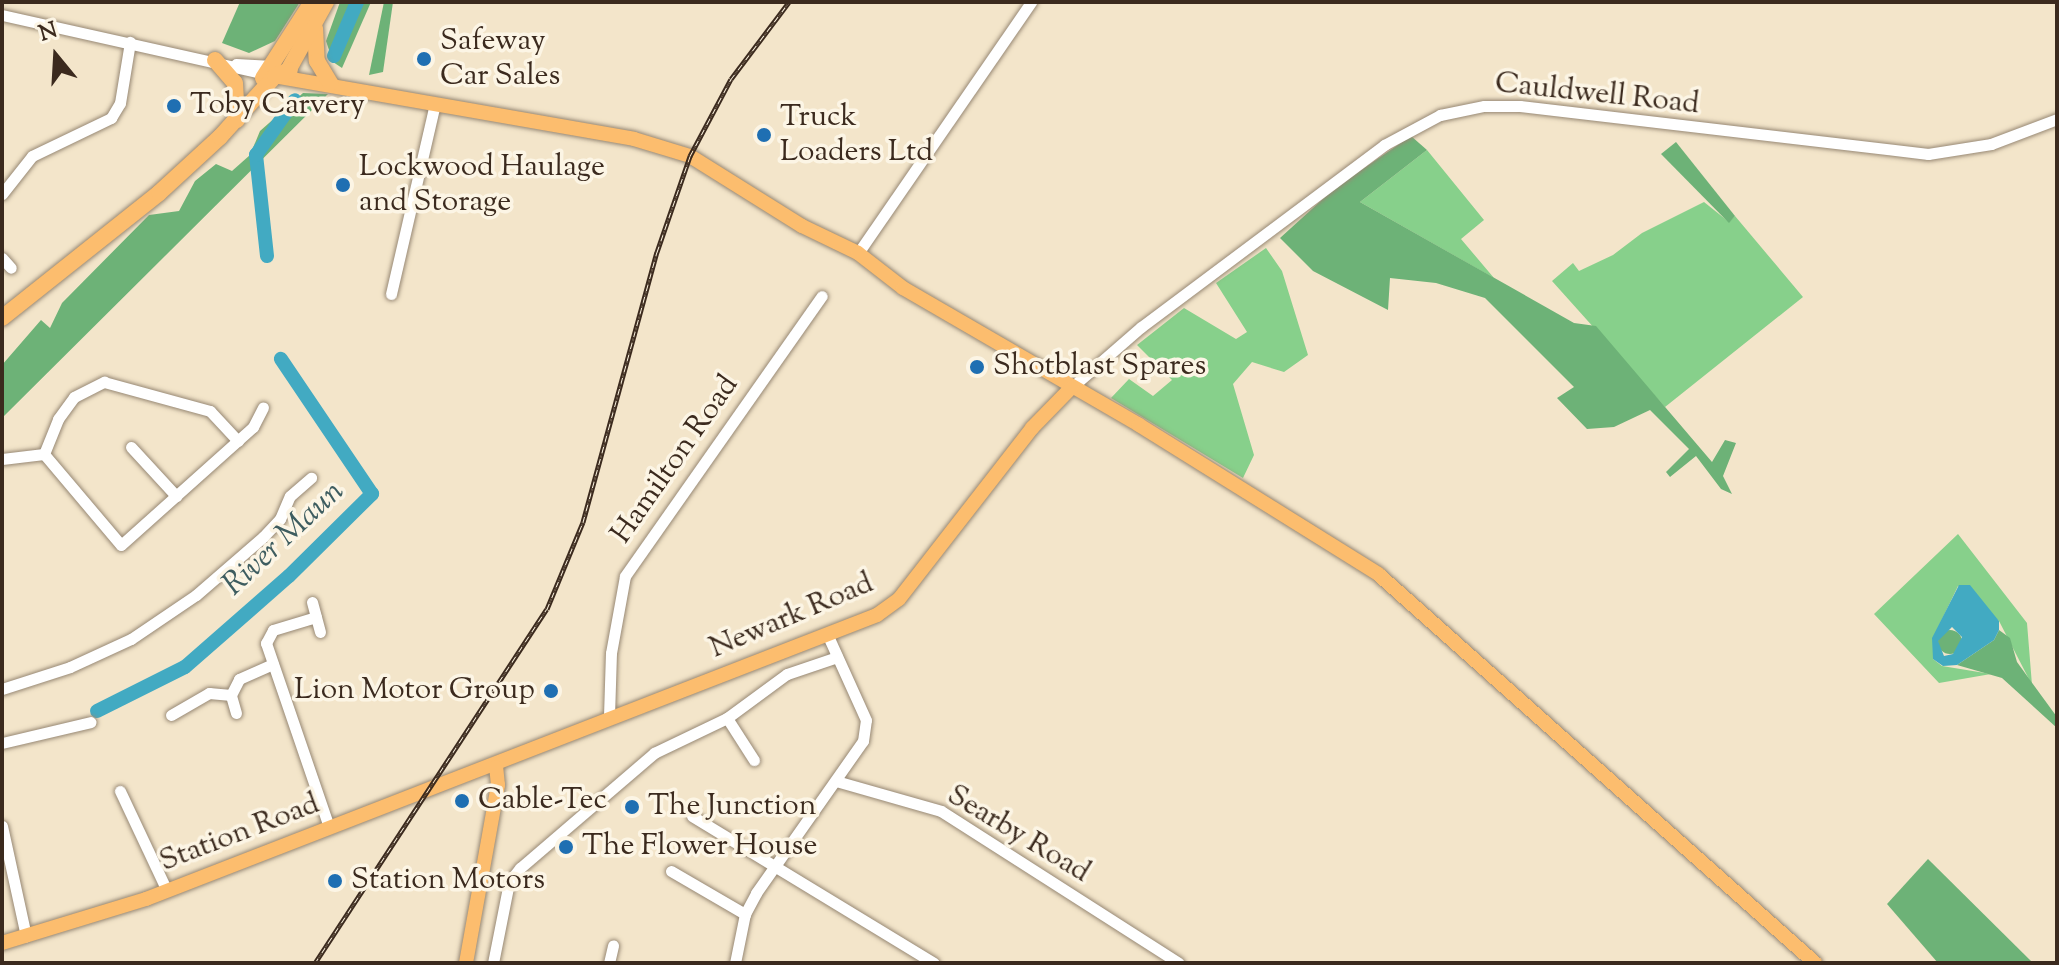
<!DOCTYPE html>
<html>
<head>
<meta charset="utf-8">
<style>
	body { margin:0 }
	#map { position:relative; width:2059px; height:965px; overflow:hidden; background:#f3e5ca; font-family:"Sorts Mill Goudy",serif }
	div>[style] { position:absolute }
	.green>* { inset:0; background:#87d08b }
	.forest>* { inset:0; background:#6db277 }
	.round { border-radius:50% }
	.water>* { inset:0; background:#42aac2 }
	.river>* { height:14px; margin:-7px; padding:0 7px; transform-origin:7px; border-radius:7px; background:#42aac2 }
	.roads { filter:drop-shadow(0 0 2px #978874) drop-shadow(0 0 2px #978874) }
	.minor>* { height:11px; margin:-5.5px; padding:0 5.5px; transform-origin:5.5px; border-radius:5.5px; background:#fff }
	.major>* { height:14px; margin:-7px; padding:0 7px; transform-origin:7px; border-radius:7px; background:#fcbd6e }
	.highway>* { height:16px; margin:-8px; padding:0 8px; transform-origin:8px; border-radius:8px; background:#fcbd6e }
	.rail>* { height:5px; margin-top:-2.5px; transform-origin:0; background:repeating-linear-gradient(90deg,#fcf5e5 0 6px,#3b2a1e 0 12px); box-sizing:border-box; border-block:2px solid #3b2a1e }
	.dots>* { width:22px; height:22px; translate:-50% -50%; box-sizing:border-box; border:4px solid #fcf5e5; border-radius:50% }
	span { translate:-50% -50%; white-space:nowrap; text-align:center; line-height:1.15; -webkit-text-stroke:7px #fcf5e5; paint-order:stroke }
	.poi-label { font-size:30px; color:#3b2a1e }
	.left { translate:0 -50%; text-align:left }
	.right { translate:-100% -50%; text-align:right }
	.street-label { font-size:30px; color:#3b2a1e }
	.water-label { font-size:32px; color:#3e5d60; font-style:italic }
	.frame { position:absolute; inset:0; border:4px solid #3b2a1e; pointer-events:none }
	.north { position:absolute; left:16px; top:16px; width:80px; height:80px; -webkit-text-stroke:6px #fcf5e5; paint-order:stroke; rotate:342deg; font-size:22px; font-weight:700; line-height:32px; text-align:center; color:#3b2a1e }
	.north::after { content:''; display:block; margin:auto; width:28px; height:36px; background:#3b2a1e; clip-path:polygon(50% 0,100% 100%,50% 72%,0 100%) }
</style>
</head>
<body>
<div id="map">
	<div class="green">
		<div style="clip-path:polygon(1427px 150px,1484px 220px,1461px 239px,1494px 278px,1360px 202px)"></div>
		<div style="clip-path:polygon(1704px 202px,1729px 222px,1735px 216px,1803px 297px,1665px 407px,1552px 281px,1573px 263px,1579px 271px,1613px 255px,1642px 233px)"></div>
		<div style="clip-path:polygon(1266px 248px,1282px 271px,1308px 355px,1284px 372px,1252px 362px,1233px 384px,1254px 455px,1243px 478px,1111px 398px,1129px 379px,1153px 396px,1172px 380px,1137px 345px,1184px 308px,1236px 339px,1247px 332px,1216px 283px)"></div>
		<div style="clip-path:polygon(1958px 534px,2027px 623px,2032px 685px,1999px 621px,1958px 586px,1933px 638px,1933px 659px,1942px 666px,1991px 674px,1939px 683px,1874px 614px)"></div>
	</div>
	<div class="forest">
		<div style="clip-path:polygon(240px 2px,300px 2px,275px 41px,249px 53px,222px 43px)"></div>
		<div style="clip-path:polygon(340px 2px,371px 2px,342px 68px,333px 62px,326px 41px)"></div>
		<div style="clip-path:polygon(384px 2px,393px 2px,383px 72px,369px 75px)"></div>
		<div style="clip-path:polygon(303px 93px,328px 94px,2px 418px,2px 365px,41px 320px,50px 328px,62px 303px,149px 215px,179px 211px,195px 181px,216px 164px,232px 171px,250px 155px,260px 131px)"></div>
		<div style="clip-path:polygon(1411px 136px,1427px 150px,1360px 202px,1574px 323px,1596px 326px,1712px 462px,1725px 440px,1736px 443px,1723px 476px,1732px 494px,1721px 489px,1696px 456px,1670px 477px,1666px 472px,1689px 449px,1650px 410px,1614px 427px,1587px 429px,1557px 398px,1574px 387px,1485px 298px,1436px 283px,1390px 278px,1388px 310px,1313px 271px,1280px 238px,1335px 188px)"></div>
		<div style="clip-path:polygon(1676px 142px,1735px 216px,1729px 223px,1661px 154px)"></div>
		<div class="round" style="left:1938px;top:630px;width:24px;height:24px"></div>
		<div style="clip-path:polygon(1999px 630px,2010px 638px,2017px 662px,2057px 717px,2057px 728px,2002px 678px,1957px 665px,1994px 640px)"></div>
		<div style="clip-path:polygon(1928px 859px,2033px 963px,1938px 963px,1887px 904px)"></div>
	</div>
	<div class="water">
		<div style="clip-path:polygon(evenodd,1959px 585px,1970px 585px,1999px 621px,1999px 630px,1994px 640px,1957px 665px,1943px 666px,1933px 659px,1932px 638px,1959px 585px,1952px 627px,1962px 637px,1953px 654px,1944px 656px,1938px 641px,1952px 627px)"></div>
	</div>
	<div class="river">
		<div style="left:334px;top:56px;width:59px;rotate:-66.9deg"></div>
		<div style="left:267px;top:256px;width:102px;rotate:-96.2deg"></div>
		<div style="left:256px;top:155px;width:67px;rotate:-54.7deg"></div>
		<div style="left:97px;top:711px;width:98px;rotate:-26.6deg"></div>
		<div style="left:185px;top:667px;width:138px;rotate:-41.2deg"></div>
		<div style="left:289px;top:576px;width:117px;rotate:-44.7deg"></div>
		<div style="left:372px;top:494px;width:163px;rotate:-124deg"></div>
	</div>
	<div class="roads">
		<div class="minor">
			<div style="left:2px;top:15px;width:271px;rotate:12.6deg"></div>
			<div style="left:236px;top:64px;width:36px;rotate:3deg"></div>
			<div style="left:2px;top:194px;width:48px;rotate:-51.7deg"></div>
			<div style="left:32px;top:156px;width:88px;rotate:-25.7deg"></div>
			<div style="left:111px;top:118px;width:17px;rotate:-59deg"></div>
			<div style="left:120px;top:103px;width:62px;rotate:-80.7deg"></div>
			<div style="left:858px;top:253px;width:305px;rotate:-55.4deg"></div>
			<div style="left:2px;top:258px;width:13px;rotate:48deg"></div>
			<div style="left:391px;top:294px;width:195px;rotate:-77deg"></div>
			<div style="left:1072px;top:387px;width:91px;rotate:-41deg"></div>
			<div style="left:1141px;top:327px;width:304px;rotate:-36.8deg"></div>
			<div style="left:1384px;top:145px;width:64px;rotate:-28.2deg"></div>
			<div style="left:1440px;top:115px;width:45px;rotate:-11.6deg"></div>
			<div style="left:1484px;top:106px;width:36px"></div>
			<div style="left:1520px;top:106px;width:411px;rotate:6.7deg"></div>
			<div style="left:1928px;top:154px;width:64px;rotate:-9deg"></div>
			<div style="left:1991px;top:144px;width:71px;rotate:-20.7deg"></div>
			<div style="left:131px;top:447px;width:67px;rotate:47.4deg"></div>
			<div style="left:44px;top:454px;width:119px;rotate:49.8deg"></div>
			<div style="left:121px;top:545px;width:177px;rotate:-41.8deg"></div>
			<div style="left:253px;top:427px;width:22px;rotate:-63deg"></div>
			<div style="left:2px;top:459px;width:42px;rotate:-6.8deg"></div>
			<div style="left:44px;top:454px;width:38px;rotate:-68deg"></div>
			<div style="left:58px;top:419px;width:27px;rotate:-54deg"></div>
			<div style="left:74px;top:397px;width:34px;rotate:-27deg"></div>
			<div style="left:104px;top:382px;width:110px;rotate:15.3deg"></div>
			<div style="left:210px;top:411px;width:41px;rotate:47deg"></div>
			<div style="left:312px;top:602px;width:31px;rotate:75deg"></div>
			<div style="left:316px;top:617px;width:45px;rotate:163.2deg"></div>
			<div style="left:273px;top:630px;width:15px;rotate:118deg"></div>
			<div style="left:266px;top:643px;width:194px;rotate:71.1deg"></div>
			<div style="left:2px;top:689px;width:71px;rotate:-17.9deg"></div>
			<div style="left:70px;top:667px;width:67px;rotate:-24.7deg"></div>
			<div style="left:131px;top:639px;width:78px;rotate:-34.1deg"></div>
			<div style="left:196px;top:595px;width:89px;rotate:-40.9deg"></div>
			<div style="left:263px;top:537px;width:25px;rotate:-47deg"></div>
			<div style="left:280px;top:519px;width:25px;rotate:-67deg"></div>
			<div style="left:290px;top:496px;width:28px;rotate:-41deg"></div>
			<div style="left:236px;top:713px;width:19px;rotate:-106deg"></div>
			<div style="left:231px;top:695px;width:18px;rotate:-63deg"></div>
			<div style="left:239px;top:679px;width:37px;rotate:-24deg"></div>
			<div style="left:171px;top:715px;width:44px;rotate:-30.1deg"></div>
			<div style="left:209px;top:693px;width:22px;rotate:5deg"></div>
			<div style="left:609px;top:716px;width:63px;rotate:-88.2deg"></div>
			<div style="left:611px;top:653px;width:78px;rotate:-79.7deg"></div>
			<div style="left:625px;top:576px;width:342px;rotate:-54.9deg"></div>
			<div style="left:727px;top:718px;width:50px;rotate:57.3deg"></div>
			<div style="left:2px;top:743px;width:91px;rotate:-13.3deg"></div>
			<div style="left:836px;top:781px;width:109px;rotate:15.9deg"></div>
			<div style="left:941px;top:811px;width:282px;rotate:32.6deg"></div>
			<div style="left:120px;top:791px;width:110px;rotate:64.8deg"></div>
			<div style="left:692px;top:816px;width:283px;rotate:31.3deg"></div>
			<div style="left:2px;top:826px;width:113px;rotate:77.7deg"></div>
			<div style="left:671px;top:871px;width:86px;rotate:30.2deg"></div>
			<div style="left:493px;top:963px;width:83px;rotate:-78.8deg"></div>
			<div style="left:509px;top:882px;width:18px;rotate:-52deg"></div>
			<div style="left:520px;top:868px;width:177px;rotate:-40.6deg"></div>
			<div style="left:654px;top:753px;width:81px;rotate:-25.6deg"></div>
			<div style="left:727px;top:718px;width:74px;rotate:-36.3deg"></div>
			<div style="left:787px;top:674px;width:53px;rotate:-18.8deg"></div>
			<div style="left:609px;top:963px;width:18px;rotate:-77deg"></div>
			<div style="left:735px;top:963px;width:50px;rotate:-78.5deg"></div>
			<div style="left:745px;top:914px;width:24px;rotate:-62deg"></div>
			<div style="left:756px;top:893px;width:186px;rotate:-54.9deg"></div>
			<div style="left:863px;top:741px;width:21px;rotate:-82deg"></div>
			<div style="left:866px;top:720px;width:92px;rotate:-114.3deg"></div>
		</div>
		<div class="major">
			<div style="left:274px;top:76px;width:365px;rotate:9.9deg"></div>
			<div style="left:634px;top:139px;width:59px;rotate:16.9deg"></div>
			<div style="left:690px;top:156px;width:132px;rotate:32deg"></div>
			<div style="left:802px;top:226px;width:62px;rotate:25.7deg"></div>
			<div style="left:858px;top:253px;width:57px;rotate:37.9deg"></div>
			<div style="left:903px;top:288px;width:273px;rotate:30.1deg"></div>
			<div style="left:1139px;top:425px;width:282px;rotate:31.9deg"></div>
			<div style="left:1378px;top:574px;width:585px;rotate:41.67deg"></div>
			<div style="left:2px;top:943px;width:151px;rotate:-17deg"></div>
			<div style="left:146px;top:899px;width:784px;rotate:-21.23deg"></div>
			<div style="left:877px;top:615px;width:27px;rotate:-36deg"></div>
			<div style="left:899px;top:599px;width:217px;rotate:-52.1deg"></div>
			<div style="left:1032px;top:428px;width:57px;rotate:-45.7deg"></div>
			<div style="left:466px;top:963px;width:181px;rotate:-79.8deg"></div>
			<div style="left:498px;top:785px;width:18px;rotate:-96deg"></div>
		</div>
		<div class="highway">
			<div style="left:315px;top:28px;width:33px;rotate:87deg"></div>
			<div style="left:317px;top:61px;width:26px;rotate:59deg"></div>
			<div style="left:215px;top:60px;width:30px;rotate:49deg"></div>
			<div style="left:235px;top:83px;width:37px;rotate:87deg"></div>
			<div style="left:285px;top:76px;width:85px;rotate:-61deg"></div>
			<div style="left:263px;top:78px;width:90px;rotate:-57.2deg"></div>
			<div style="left:2px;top:318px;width:201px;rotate:-38.5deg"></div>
			<div style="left:159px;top:193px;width:83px;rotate:-42.6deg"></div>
			<div style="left:220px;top:137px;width:82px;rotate:-48deg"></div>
			<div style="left:275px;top:76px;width:16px;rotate:-22deg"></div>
		</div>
	</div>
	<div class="rail">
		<div style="left:315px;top:963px;width:423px;rotate:-56.8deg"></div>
		<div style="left:547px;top:609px;width:94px;rotate:-67.5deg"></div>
		<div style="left:583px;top:522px;width:280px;rotate:-74.7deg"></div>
		<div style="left:657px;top:252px;width:102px;rotate:-71deg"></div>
		<div style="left:690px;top:156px;width:87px;rotate:-62deg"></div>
		<div style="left:731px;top:79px;width:96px;rotate:-53deg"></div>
	</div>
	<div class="dots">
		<div style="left:424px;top:59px;background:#1f6fb2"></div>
		<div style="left:174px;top:106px;background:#1f6fb2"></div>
		<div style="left:764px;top:135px;background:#1f6fb2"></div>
		<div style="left:343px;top:185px;background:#1f6fb2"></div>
		<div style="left:977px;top:367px;background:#1f6fb2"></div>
		<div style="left:551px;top:691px;background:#1f6fb2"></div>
		<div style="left:462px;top:801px;background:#1f6fb2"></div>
		<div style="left:632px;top:807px;background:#1f6fb2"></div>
		<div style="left:566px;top:847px;background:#1f6fb2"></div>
		<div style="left:335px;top:881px;background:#1f6fb2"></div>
	</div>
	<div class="poi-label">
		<span class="left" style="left:440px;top:59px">Safeway<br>Car Sales</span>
		<span class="left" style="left:190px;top:106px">Toby Carvery</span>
		<span class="left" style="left:780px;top:135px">Truck<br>Loaders Ltd</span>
		<span class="left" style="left:359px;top:185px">Lockwood Haulage<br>and Storage</span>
		<span class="left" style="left:993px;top:367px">Shotblast Spares</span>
		<span class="right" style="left:535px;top:691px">Lion Motor Group</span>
		<span class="left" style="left:478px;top:801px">Cable-Tec</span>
		<span class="left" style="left:648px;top:807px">The Junction</span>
		<span class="left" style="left:582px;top:847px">The Flower House</span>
		<span class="left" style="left:351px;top:881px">Station Motors</span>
	</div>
	<div class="street-label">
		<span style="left:1597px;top:95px;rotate:6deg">Cauldwell Road</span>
		<span style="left:676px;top:460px;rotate:-55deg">Hamilton Road</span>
		<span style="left:792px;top:617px;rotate:-23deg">Newark Road</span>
		<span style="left:240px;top:834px;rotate:-21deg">Station Road</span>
		<span style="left:1018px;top:835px;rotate:31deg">Searby Road</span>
	</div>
	<div class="water-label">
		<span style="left:284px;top:539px;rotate:-43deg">River Maun</span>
	</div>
	<div class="frame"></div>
	<div class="north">N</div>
</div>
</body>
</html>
